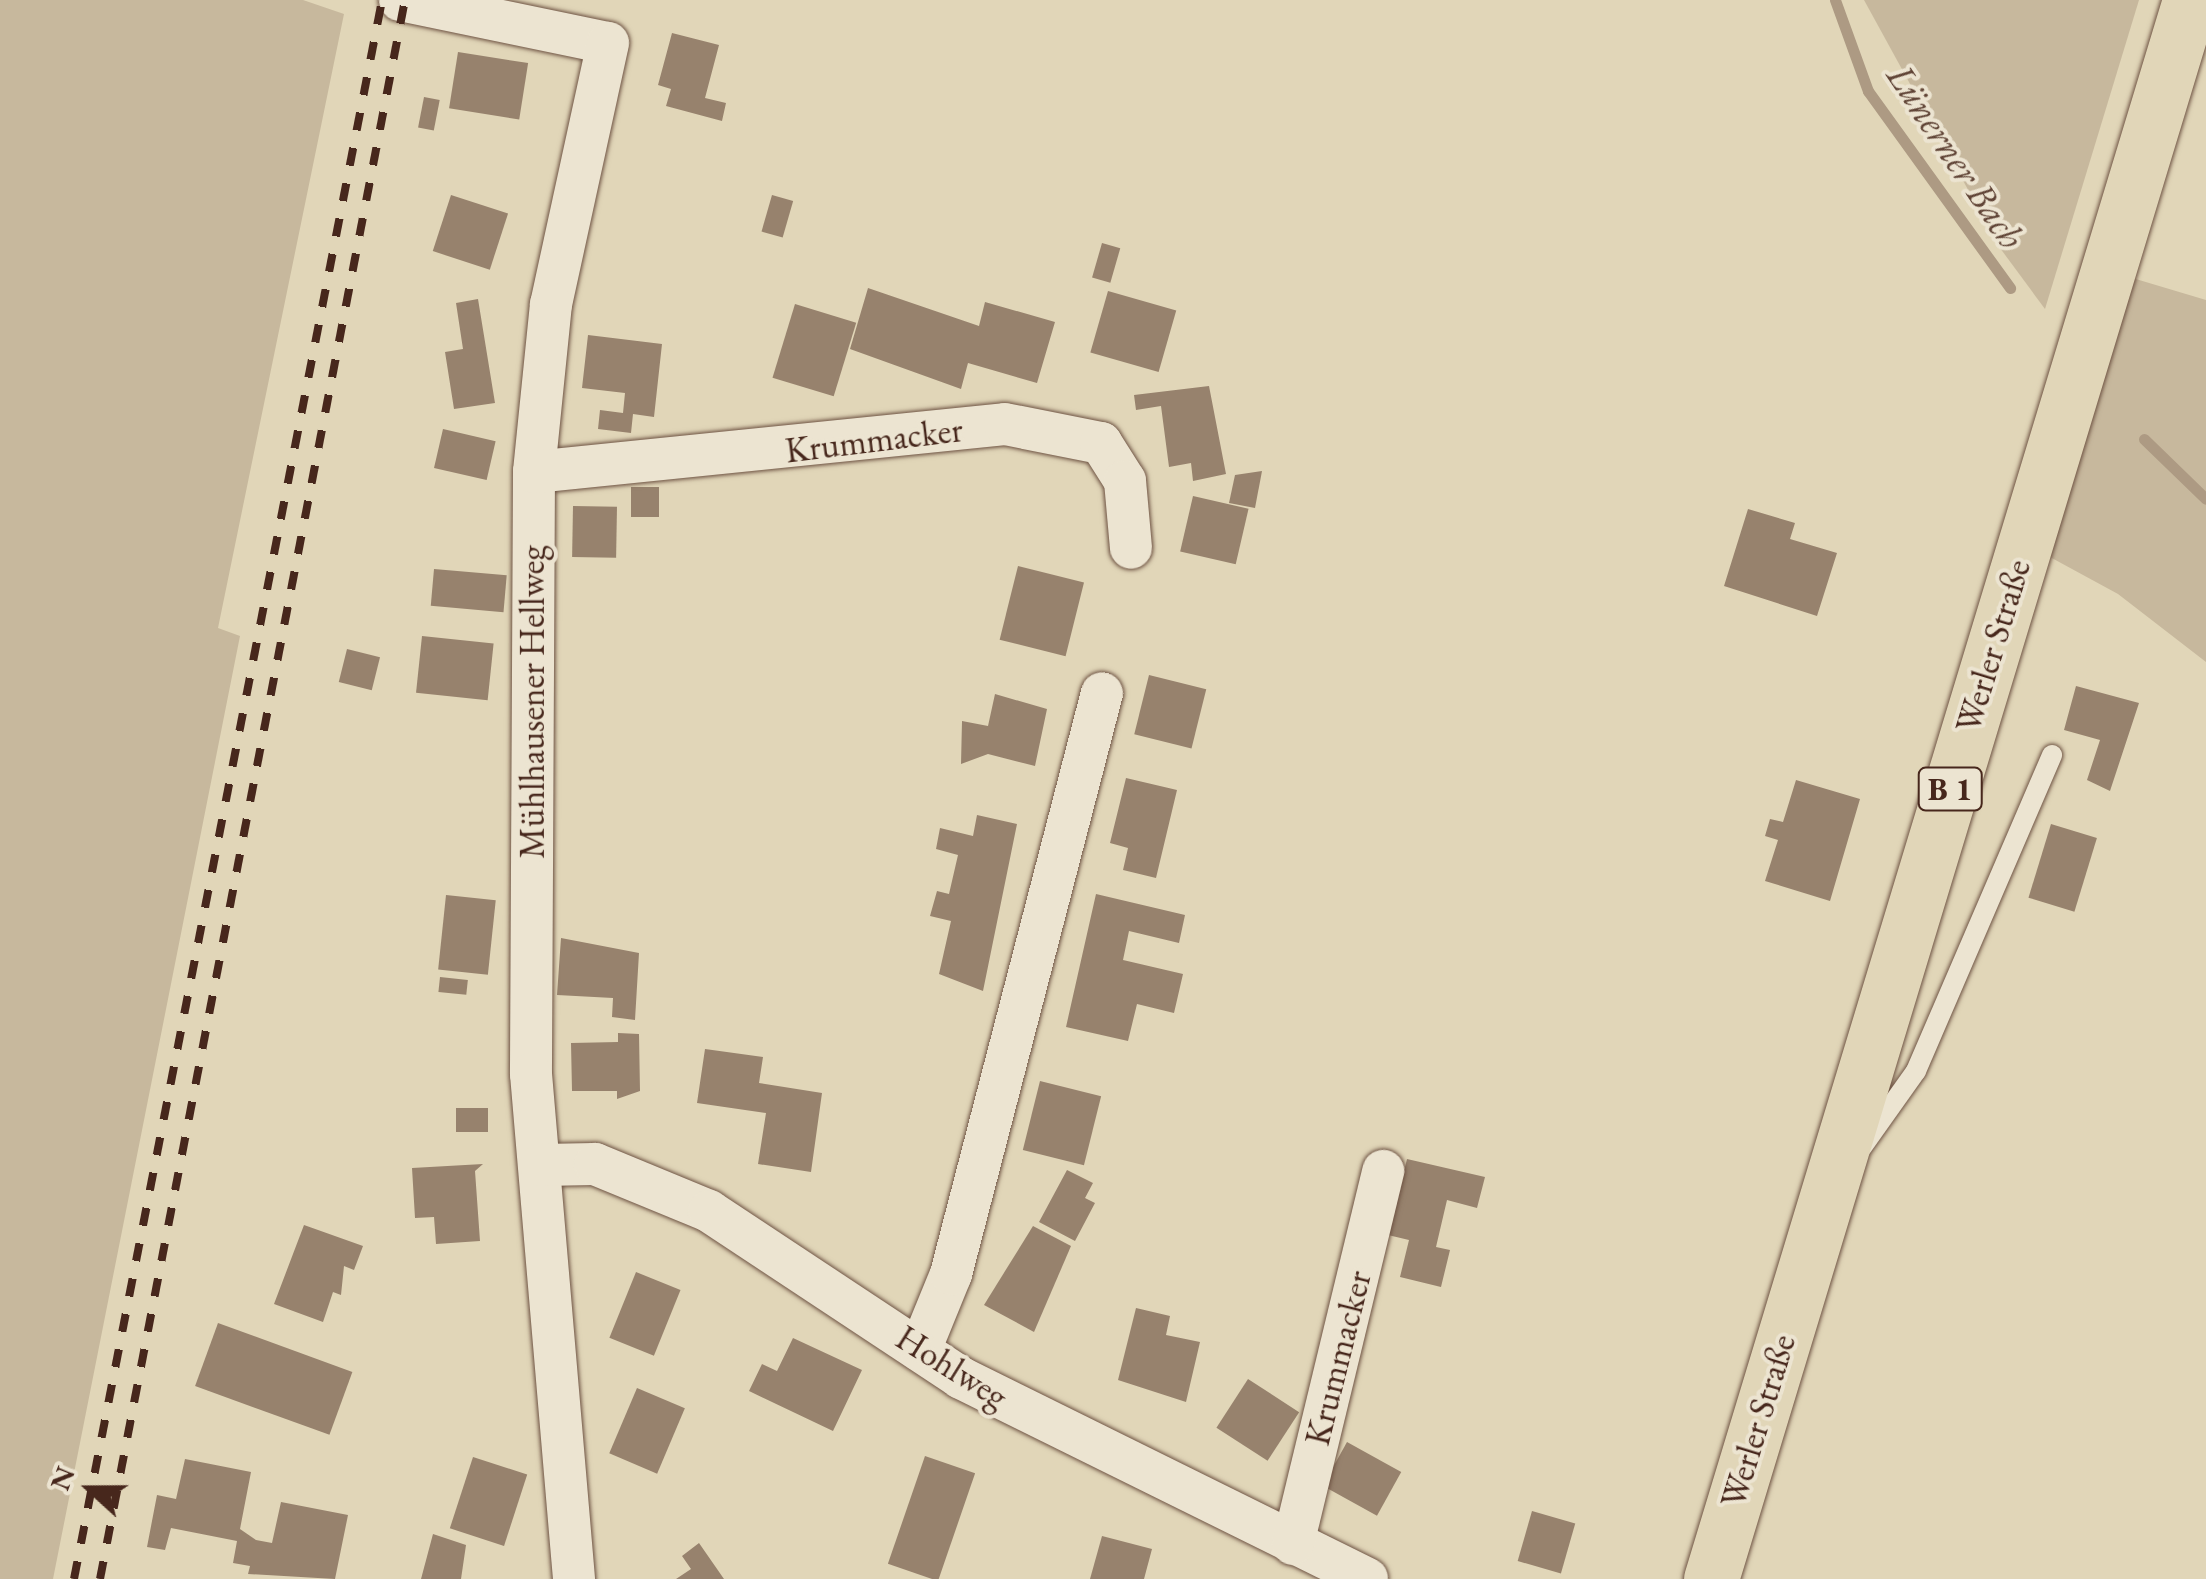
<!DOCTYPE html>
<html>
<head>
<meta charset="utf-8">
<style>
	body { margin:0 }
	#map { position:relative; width:2206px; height:1579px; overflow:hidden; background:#e1d6b8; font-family:"EB Garamond",serif }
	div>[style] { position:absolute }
	.green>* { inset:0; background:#c7b89d }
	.stream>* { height:11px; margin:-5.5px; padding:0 5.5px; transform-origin:5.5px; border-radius:5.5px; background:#ad9a83 }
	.building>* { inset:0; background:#97826d; transform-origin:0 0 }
	.roads { filter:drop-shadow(0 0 2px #6e5343) drop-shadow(0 0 2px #6e5343) }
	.lane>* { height:20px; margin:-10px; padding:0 10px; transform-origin:10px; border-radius:10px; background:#ece4d1 }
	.street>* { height:42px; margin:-21px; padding:0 21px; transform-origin:21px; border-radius:21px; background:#ece4d1 }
	.primary>* { height:55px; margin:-27.5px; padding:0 27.5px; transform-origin:27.5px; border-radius:27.5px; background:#e1d6b8 }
	.rail>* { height:8px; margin-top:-4px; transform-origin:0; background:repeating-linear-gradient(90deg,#47271c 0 18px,transparent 0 36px) }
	span { translate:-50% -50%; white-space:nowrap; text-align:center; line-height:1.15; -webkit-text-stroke:8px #ece4d1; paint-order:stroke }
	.shield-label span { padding:2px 8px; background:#ece4d1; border:2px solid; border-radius:8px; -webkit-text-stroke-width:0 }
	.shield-label { font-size:32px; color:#47271c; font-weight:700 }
	.street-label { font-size:35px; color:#47271c }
	.water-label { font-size:38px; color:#604436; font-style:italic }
	.north { position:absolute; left:40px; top:1439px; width:100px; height:100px; -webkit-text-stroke:8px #ece4d1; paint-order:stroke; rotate:291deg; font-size:28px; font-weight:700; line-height:40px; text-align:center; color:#47271c }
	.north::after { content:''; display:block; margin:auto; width:35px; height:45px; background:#47271c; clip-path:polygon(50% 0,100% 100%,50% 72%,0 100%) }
</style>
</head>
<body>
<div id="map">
	<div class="green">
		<div style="clip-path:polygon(0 0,303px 0,344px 14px,218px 628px,240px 636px,53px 1579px,0 1579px)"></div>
		<div style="clip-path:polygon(1864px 0,2139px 0,2045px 309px,2000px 248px)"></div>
		<div style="clip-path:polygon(2109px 271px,2206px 300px,2206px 662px,2118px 594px,2024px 543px)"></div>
	</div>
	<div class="stream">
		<div style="left:1835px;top:0;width:97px;rotate:70.1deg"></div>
		<div style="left:1868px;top:91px;width:243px;rotate:54.2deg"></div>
		<div style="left:2144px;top:439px;width:86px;rotate:44.1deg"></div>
	</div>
	<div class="building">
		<div style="clip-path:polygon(672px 33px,719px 45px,705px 98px,726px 103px,722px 121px,666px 106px,671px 89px,658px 85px)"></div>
		<div style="left:458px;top:52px;width:71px;height:57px;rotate:9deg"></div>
		<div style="left:424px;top:97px;width:16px;height:31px;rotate:11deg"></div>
		<div style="left:451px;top:195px;width:60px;height:59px;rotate:18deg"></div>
		<div style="left:772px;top:195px;width:22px;height:38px;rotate:16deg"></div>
		<div style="left:1102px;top:243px;width:19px;height:36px;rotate:16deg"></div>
		<div style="clip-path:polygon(868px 288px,979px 326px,985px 302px,1055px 322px,1037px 383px,968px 363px,961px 389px,850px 349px)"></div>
		<div style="left:1108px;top:291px;width:71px;height:64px;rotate:16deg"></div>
		<div style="clip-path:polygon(478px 299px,495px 403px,454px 409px,445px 352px,463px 349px,456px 303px)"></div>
		<div style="left:795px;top:304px;width:64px;height:77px;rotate:17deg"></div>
		<div style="clip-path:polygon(588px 335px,662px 344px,654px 417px,633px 414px,631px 433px,598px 429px,600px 410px,623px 413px,625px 393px,582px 388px)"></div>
		<div style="clip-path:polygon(1209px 386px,1226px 474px,1193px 481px,1191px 463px,1169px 467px,1161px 406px,1136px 410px,1134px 395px)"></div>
		<div style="left:443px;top:429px;width:54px;height:40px;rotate:13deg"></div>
		<div style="clip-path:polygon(1262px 471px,1255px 508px,1229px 503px,1235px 475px)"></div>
		<div style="left:631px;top:487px;width:28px;height:30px"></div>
		<div style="left:1193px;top:496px;width:57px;height:57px;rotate:13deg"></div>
		<div style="left:573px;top:506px;width:44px;height:51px;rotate:1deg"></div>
		<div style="clip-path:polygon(1748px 509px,1795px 523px,1790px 539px,1837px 553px,1817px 616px,1724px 586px)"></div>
		<div style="left:1018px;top:566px;width:68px;height:76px;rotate:14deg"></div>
		<div style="left:434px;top:569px;width:73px;height:37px;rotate:5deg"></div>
		<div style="left:422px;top:636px;width:72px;height:57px;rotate:6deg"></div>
		<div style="left:347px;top:649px;width:34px;height:34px;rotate:14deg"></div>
		<div style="left:1149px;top:675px;width:59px;height:61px;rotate:14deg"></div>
		<div style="clip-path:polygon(2076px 686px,2139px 703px,2110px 791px,2087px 780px,2100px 740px,2064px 730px)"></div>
		<div style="clip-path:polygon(995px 694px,1047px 709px,1035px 766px,988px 754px,961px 764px,962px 721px,988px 726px)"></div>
		<div style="clip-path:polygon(1126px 778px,1177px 790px,1156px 878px,1123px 870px,1128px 848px,1110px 843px)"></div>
		<div style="clip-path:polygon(1796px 780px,1860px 799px,1830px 901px,1765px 881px,1778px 840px,1765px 836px,1770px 819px,1783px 822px)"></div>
		<div style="clip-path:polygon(977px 815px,1017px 824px,983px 991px,939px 974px,951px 921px,930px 916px,937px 891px,949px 894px,958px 855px,936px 849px,940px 828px,973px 836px)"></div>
		<div style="left:2051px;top:824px;width:48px;height:77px;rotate:17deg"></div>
		<div style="clip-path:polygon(1096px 894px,1185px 915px,1179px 943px,1129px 931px,1123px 960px,1183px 974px,1174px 1013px,1137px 1004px,1128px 1041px,1066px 1027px)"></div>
		<div style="left:446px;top:895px;width:50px;height:75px;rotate:6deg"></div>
		<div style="clip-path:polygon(561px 938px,639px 953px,635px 1020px,612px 1017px,613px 998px,557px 995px)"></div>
		<div style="left:440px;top:977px;width:28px;height:15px;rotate:6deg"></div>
		<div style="clip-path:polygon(618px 1033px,639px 1034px,640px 1091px,617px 1099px,617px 1091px,572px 1091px,571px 1043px,618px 1042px)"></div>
		<div style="clip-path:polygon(705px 1049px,763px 1057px,759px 1083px,822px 1093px,811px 1172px,758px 1164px,766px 1113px,697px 1103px)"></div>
		<div style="left:1040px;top:1081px;width:63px;height:71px;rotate:14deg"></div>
		<div style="left:456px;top:1108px;width:32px;height:24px"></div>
		<div style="clip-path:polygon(1407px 1159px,1485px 1177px,1477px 1208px,1447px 1200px,1436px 1247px,1450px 1250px,1441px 1287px,1400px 1277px,1409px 1240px,1388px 1235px)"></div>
		<div style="clip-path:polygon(483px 1164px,475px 1171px,480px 1241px,436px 1244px,434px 1217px,415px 1218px,412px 1168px)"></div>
		<div style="clip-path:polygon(1067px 1170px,1093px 1183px,1085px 1198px,1095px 1203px,1075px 1241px,1039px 1222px)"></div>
		<div style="clip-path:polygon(304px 1225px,363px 1246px,354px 1270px,344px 1266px,341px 1295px,333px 1292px,323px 1322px,274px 1304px)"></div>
		<div style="clip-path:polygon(1033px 1226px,1071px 1246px,1034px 1332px,984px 1305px)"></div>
		<div style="left:636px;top:1272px;width:48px;height:71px;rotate:22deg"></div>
		<div style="clip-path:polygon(1136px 1308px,1170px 1316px,1166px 1335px,1200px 1342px,1186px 1402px,1118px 1380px)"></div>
		<div style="left:218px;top:1323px;width:143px;height:67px;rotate:20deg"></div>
		<div style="clip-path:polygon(793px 1338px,862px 1370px,833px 1431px,749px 1391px,762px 1364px,777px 1371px)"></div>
		<div style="left:1248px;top:1379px;width:61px;height:58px;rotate:33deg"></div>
		<div style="left:637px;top:1388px;width:52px;height:71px;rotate:23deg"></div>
		<div style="left:1347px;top:1442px;width:62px;height:50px;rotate:29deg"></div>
		<div style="left:925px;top:1456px;width:53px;height:114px;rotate:19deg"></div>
		<div style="left:473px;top:1457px;width:57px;height:75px;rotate:18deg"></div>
		<div style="clip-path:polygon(185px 1459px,251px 1472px,240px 1529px,256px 1540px,272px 1543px,281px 1502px,348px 1515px,335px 1579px,248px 1574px,250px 1566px,233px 1563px,237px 1541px,171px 1528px,165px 1550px,147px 1547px,157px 1495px,176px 1499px)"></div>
		<div style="left:1532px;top:1511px;width:45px;height:52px;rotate:16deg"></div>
		<div style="clip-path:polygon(433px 1534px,466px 1545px,461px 1579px,421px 1579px)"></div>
		<div style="clip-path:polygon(1102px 1536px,1152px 1549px,1144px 1579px,1090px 1579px)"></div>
		<div style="clip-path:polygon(699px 1543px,724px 1579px,676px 1579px,691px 1569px,682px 1556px)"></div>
	</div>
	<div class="roads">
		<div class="lane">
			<div style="left:1862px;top:1147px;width:93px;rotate:-54.6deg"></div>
			<div style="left:1916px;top:1071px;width:344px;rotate:-66.7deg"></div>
		</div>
		<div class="street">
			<div style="left:400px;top:0;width:212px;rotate:11.7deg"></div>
			<div style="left:608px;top:43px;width:267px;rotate:102.3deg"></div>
			<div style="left:551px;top:304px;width:169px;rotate:95.8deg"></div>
			<div style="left:534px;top:472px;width:602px;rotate:90.29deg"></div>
			<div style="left:531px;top:1074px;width:507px;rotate:85.13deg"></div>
			<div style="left:534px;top:472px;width:473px;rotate:-5.8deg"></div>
			<div style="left:1005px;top:424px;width:98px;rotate:11.2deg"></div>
			<div style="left:1101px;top:443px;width:45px;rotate:57.7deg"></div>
			<div style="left:1125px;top:481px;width:67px;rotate:84.9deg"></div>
			<div style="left:541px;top:1165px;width:54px;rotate:-1.1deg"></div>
			<div style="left:595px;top:1164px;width:123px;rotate:22.4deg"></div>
			<div style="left:709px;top:1211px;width:302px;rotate:33.5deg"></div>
			<div style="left:961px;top:1378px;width:453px;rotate:26.3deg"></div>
			<div style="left:920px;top:1350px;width:82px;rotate:-67.8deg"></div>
			<div style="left:951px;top:1274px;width:600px;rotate:-75.43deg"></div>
			<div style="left:1293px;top:1544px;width:384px;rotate:-76.4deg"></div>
		</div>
		<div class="primary">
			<div style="left:1711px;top:1579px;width:1650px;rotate:-73.12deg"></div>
		</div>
	</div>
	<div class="rail">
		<div style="left:74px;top:1579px;width:1609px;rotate:-78.96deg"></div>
		<div style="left:100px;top:1579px;width:1608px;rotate:-79.07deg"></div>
	</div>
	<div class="shield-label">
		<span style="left:1950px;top:789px">B 1</span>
	</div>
	<div class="street-label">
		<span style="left:874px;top:440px;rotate:-7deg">Krummacker</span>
		<span style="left:1993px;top:646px;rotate:-73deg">Werler Straße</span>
		<span style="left:532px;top:702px;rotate:-90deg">Mühlhausener Hellweg</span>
		<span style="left:1338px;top:1358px;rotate:-76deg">Krummacker</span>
		<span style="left:952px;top:1367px;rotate:32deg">Hohlweg</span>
		<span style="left:1758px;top:1421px;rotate:-73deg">Werler Straße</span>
	</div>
	<div class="water-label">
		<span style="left:1956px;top:156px;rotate:56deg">Lünerner Bach</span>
	</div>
	<div class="north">N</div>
</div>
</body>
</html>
